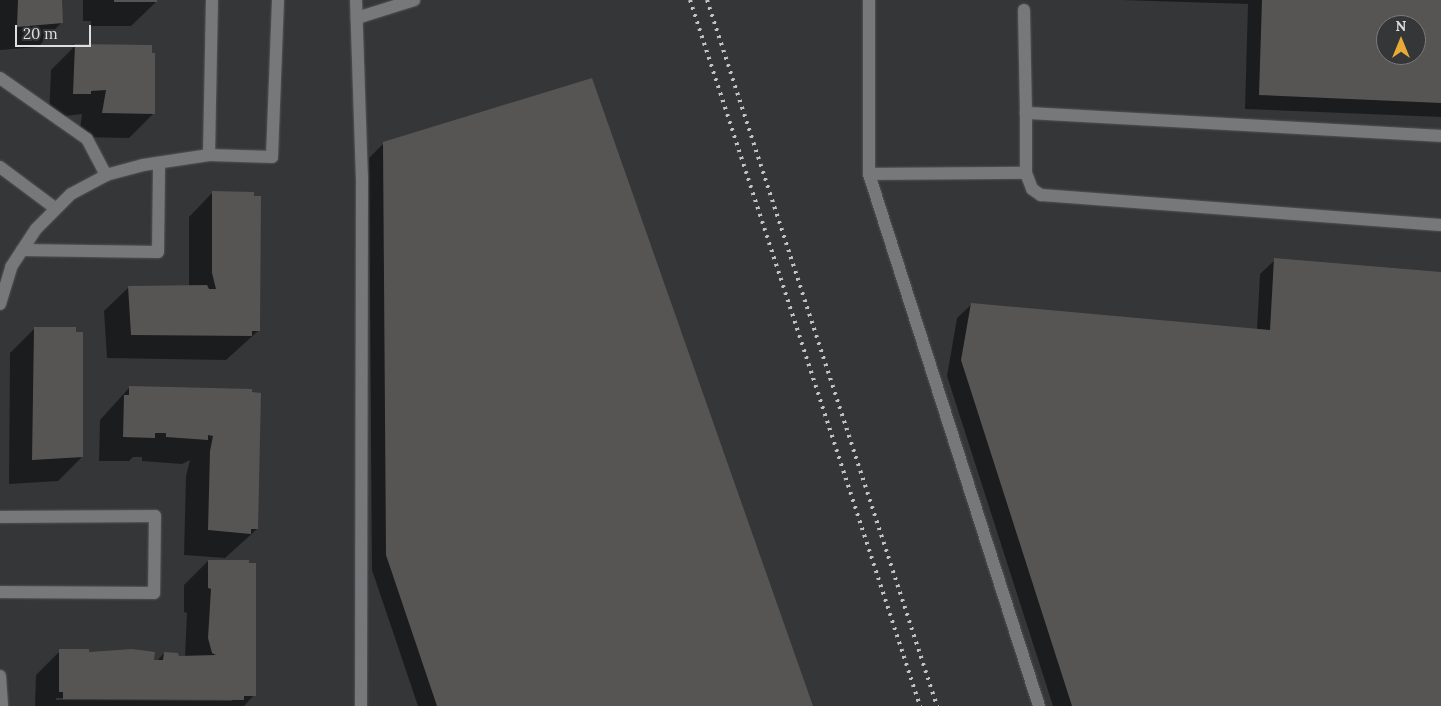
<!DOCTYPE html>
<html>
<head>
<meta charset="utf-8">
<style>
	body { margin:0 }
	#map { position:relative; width:1441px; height:706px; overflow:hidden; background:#343637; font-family:Lora,serif }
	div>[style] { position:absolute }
	.shadow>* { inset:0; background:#0007 }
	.building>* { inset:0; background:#575553; transform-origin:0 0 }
	.roads { filter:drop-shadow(0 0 1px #525355) drop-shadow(0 0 1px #525355) }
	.lane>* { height:12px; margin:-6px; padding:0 6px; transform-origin:6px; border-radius:6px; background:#76787a }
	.street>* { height:12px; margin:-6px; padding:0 6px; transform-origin:6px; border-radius:6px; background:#76787a }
	.rail>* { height:4px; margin-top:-2px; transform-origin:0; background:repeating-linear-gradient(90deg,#c1c2c3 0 2.5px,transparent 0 7.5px) }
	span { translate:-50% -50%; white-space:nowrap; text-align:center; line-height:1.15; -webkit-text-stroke:4px #343637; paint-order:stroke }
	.north { position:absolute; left:1376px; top:15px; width:50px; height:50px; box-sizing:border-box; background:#343637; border:1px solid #787a7b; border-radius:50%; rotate:0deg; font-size:14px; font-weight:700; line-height:20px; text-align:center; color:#dedfe0 }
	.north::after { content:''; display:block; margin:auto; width:18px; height:22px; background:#e9ab38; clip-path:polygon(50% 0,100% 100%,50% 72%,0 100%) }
	.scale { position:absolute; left:15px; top:25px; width:76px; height:22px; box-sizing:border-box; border:2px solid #dedfe0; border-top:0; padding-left:6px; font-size:15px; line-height:18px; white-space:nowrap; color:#dedfe0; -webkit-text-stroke:4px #343637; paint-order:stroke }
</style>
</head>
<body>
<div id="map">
	<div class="shadow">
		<div style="clip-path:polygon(0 0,61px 0,62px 22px,38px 47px,0 50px)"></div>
		<div style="clip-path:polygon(83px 0,156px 0,156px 2px,131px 26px,91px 26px,91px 21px,83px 21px)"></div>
		<div style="clip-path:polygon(evenodd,1121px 0,1441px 0,1441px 117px,1245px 109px,1248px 4px,1121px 0,1386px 25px,1416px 25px,1416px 55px,1386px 55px,1386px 25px)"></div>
		<div style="clip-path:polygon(75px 46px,153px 114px,129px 138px,79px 137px,82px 114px,49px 118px,51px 70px)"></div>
		<div style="clip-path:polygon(384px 143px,811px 706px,418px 706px,372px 570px,369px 158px)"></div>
		<div style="clip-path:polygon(213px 192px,258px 331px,226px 360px,107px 358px,104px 311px,129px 287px,189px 286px,189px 217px)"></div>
		<div style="clip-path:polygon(1275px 260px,1441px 273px,1441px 706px,1053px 706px,947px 376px,957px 318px,972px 304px,1257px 330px,1260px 274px)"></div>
		<div style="clip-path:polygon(34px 329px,82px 457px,58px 481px,9px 484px,10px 353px)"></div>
		<div style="clip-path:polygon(130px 387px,251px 390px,257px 529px,225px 558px,184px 555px,186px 476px,190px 460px,182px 464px,142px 461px,142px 457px,133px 457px,129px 461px,99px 461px,100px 420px)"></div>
		<div style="clip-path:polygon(evenodd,208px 561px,254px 695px,244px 706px,35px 706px,36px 675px,60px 651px,123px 653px,157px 661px,164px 653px,185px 657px,187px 613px,184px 612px,184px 585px,208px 561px,56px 698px,232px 699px,232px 701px,56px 700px,56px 698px)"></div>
	</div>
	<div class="building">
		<div style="clip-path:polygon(18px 0,62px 0,63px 23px,17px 27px)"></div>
		<div style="left:114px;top:0;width:43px;height:2px"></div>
		<div style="clip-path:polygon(evenodd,1262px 0,1441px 0,1441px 103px,1259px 95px,1262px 0,1386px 25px,1416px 25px,1416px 55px,1386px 55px,1386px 25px)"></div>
		<div style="clip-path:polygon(75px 44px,152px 45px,152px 53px,155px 53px,155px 114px,102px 113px,106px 90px,91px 91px,91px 94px,73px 94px)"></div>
		<div style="clip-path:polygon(592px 78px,813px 706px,437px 706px,386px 555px,383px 142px)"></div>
		<div style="clip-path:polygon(212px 191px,254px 192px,254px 196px,261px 196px,260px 331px,252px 331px,252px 336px,131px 335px,128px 286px,207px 285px,209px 289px,216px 289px,212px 273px)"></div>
		<div style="clip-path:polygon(1274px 258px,1441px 272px,1441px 706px,1072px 706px,961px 360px,971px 303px,1270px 330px)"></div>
		<div style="clip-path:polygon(34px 327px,76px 327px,76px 332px,83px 332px,83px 457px,32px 460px)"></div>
		<div style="clip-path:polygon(129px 386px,252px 389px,252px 392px,261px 393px,258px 529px,251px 529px,251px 534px,208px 530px,210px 451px,213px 436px,208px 435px,208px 440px,166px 437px,166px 433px,155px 433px,155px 438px,123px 437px,124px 395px,129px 395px)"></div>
		<div style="clip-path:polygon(208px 560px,249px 560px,249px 563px,256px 563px,256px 696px,244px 696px,244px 700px,63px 699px,63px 692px,59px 692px,59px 649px,89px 649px,89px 652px,132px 649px,155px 652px,154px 660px,163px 660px,164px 652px,178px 653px,179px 656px,216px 655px,212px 653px,208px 638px,211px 589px,208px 588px)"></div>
	</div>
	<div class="roads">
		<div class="lane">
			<div style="left:356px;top:0;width:177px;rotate:88.1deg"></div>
			<div style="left:362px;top:177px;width:529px;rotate:90.11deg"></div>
			<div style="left:869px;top:0;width:174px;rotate:90deg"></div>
			<div style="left:869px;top:174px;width:559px;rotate:72.28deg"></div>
			<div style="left:1024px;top:10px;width:103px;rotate:88.9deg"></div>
			<div style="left:357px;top:18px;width:60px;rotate:-17.5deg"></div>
			<div style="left:0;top:78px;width:106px;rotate:35deg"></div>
			<div style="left:87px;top:139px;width:41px;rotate:62.2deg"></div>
			<div style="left:1441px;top:136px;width:416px;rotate:-176.8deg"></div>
			<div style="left:1026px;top:113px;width:60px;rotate:90deg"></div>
			<div style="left:1026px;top:173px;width:17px;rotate:69deg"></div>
			<div style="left:1032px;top:189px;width:11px;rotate:34deg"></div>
			<div style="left:1041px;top:195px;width:401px;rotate:4.3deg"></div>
			<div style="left:209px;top:155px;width:155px;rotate:-88.9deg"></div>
			<div style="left:272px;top:157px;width:157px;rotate:-87.8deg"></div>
			<div style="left:0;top:167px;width:69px;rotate:36.7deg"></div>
			<div style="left:869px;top:174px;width:157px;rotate:-0.4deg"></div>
			<div style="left:22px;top:250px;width:136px;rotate:0.8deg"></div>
			<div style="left:158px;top:252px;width:88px;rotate:-89.3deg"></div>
			<div style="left:0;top:517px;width:155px;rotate:-0.4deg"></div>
			<div style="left:155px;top:516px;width:77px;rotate:90.7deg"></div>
			<div style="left:154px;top:593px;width:154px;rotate:-179.6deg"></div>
		</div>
		<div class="street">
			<div style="left:0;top:304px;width:39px;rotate:-73deg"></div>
			<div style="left:11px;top:267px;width:45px;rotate:-56.7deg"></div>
			<div style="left:36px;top:229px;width:49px;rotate:-45deg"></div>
			<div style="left:71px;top:194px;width:40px;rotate:-28deg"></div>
			<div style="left:106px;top:175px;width:38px;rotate:-15deg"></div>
			<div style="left:143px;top:165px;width:67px;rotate:-8.6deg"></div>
			<div style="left:209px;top:155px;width:63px;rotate:1.8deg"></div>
			<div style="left:0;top:676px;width:30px;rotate:86deg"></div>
		</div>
	</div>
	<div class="rail">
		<div style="left:690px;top:0;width:743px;rotate:71.96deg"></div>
		<div style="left:707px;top:0;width:743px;rotate:71.96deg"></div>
	</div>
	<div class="north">N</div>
	<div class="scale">20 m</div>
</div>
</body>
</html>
